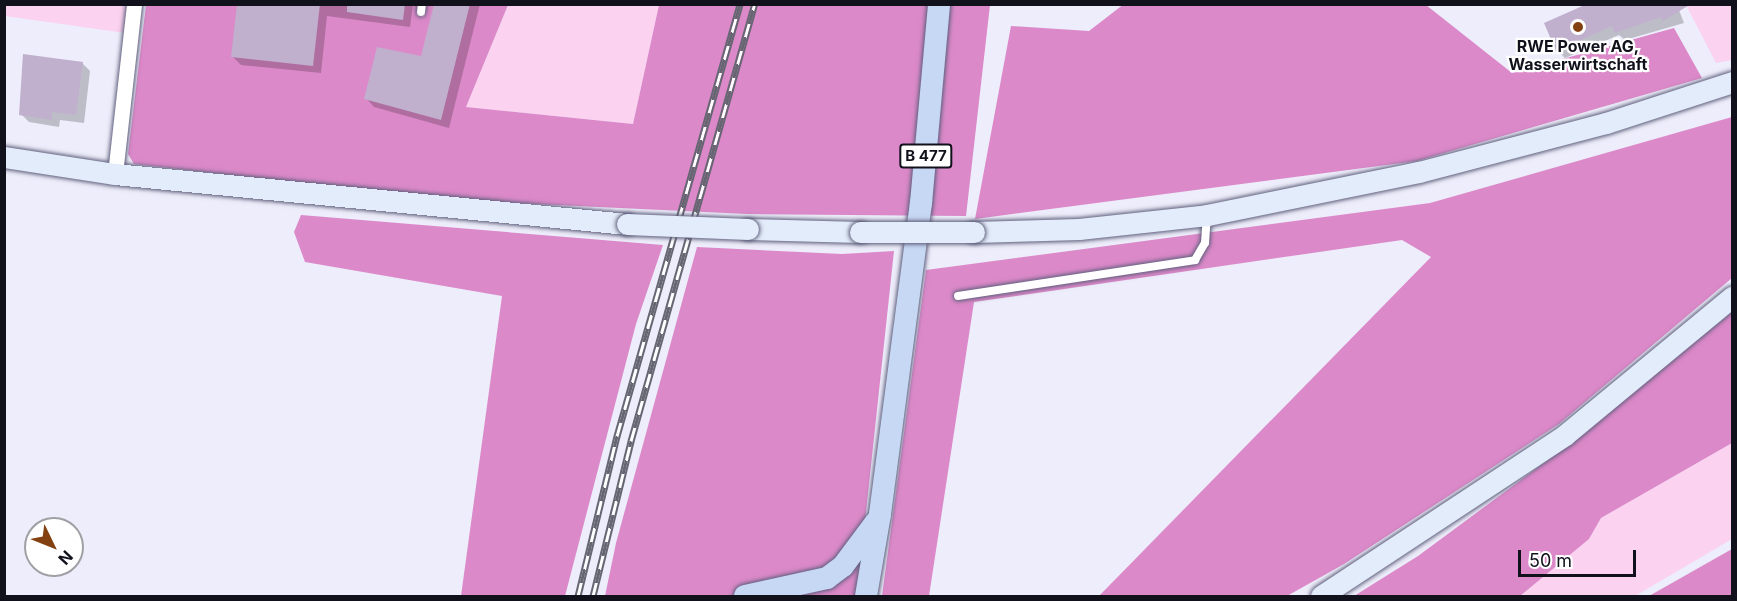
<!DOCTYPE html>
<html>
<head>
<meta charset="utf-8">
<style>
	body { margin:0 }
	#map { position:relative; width:1737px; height:601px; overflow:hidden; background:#ededfb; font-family:Inter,sans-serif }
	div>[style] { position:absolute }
	.green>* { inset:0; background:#fbd2f0 }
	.forest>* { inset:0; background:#dc89c9 }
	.shadow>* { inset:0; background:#0003 }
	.building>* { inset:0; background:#c0afcd }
	.roads { filter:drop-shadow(0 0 2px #60607d) drop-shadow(0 0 2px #60607d) }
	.lane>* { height:8px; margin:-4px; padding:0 4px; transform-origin:4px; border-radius:4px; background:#fff }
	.street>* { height:15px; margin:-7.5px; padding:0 7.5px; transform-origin:7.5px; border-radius:7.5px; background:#fff }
	.secondary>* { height:21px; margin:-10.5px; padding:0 10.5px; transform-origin:10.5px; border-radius:10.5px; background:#e3ecfa }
	.primary>* { height:22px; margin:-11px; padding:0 11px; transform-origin:11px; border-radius:11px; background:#c7d8f5 }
	.rail>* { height:7px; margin-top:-3.5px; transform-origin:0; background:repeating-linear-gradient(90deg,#fff 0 14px,#666672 0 28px); box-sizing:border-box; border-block:2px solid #666672 }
	.bridges { filter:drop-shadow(0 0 2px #60607d) drop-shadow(0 0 2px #60607d) }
	.secondary-bridge>* { height:21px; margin:-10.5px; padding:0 10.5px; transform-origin:10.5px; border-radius:10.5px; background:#e3ecfa }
	.dots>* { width:16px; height:16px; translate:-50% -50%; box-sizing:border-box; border:3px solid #fff; border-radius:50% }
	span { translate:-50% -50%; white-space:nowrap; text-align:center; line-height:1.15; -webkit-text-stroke:4.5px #fff; paint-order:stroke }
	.shield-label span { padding:2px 4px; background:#fff; border:2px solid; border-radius:4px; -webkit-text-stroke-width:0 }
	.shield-label { font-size:15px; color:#11111c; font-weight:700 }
	.poi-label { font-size:16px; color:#11111c; font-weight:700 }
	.frame { position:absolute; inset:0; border:6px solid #11111c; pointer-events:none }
	.north { position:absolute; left:24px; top:517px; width:60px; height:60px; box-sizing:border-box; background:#fff; border:2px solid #a0a0a4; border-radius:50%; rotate:133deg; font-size:16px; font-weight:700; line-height:24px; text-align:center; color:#11111c }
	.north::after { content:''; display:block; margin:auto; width:21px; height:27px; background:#834010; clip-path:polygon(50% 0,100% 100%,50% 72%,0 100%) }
	.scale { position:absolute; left:1518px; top:550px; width:118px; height:27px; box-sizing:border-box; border:3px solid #11111c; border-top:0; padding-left:8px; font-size:18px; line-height:21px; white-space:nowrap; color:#11111c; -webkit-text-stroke:4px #fff; paint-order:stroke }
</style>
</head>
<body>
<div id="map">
	<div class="green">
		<div style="clip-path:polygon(5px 5px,128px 5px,125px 33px,5px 16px)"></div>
		<div style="clip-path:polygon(508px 5px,659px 5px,633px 124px,466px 107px)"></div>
		<div style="clip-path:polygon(1686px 5px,1732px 5px,1732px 60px,1716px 63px)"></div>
		<div style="clip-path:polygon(1732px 443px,1732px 539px,1635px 596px,1520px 596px,1589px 539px,1601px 518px)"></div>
	</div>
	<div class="forest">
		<div style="clip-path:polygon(1124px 4px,1426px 5px,1512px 73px,1674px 28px,1702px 78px,1417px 161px,975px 219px,1011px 26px,1089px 31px)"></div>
		<div style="clip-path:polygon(146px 5px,508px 5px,466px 107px,633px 124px,659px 5px,990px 5px,966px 216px,747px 214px,449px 200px,134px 164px,128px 154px)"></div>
		<div style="clip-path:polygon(1732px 117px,1732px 278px,1559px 424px,1344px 564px,1287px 596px,1099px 596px,1431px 257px,1402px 240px,974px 302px,929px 596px,882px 596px,926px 270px,1430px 203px)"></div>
		<div style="clip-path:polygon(301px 215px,663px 245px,636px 324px,565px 596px,461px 596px,502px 296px,305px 262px,294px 232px)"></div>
		<div style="clip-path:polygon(697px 247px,842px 254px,894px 251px,857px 596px,605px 596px,616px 543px)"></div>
		<div style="clip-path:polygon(1732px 312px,1732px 443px,1601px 518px,1589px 539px,1520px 596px,1354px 596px,1418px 556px,1571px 443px)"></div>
		<div style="clip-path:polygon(1732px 549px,1732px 596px,1649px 596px)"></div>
	</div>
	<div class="shadow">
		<div style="clip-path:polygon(239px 4px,413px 4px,410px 27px,327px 16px,321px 73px,241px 65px,232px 56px)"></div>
		<div style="clip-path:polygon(436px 4px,480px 4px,449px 128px,374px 107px,366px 98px,422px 58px)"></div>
		<div style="clip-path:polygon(1677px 5px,1684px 23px,1625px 40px,1619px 35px,1565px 58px,1557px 50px,1546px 24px)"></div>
		<div style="clip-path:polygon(82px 63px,90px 71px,84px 123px,60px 120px,59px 127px,29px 122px,21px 114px)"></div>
	</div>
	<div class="building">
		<div style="clip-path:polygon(237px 4px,320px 4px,313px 66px,231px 57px)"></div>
		<div style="clip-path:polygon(347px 4px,405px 4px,403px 20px,347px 12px)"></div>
		<div style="clip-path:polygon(434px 4px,470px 4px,441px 120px,364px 99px,377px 47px,421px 56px)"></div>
		<div style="clip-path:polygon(1587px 4px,1691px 4px,1663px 21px,1661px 17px,1615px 33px,1612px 26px,1556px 51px,1544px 23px)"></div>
		<div style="clip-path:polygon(23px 54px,83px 62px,76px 115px,52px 112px,52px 120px,19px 115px)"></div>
	</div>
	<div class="roads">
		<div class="lane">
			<div style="left:421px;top:12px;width:8px;rotate:-83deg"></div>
			<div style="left:958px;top:296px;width:240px;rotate:-8.6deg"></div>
			<div style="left:1195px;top:260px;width:20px;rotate:-60deg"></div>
			<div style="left:1205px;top:243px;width:27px;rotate:-86deg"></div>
		</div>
		<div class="street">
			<div style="left:115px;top:174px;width:171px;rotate:-83.6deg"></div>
		</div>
		<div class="secondary">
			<div style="left:4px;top:157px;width:112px;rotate:8.7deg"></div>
			<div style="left:115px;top:174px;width:514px;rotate:5.58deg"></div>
			<div style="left:748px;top:229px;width:112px;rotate:1.5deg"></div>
			<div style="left:974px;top:232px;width:105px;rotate:-1.6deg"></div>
			<div style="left:1079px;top:229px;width:129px;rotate:-6.2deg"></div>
			<div style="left:1207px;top:215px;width:216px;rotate:-11.5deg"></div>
			<div style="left:1419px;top:172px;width:193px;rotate:-14.7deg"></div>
			<div style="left:1606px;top:123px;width:133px;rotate:-18deg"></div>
			<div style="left:1321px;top:596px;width:292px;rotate:-33.4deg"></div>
			<div style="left:1565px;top:435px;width:217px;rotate:-39.6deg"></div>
		</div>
		<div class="primary">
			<div style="left:745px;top:596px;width:84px;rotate:-12.4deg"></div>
			<div style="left:827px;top:578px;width:20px;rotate:-37deg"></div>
			<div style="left:843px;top:566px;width:54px;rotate:-53.3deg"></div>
			<div style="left:866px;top:596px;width:83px;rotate:-80.3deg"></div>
			<div style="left:880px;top:514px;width:314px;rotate:-82.5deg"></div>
			<div style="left:921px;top:203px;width:200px;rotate:-84.8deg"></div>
		</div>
	</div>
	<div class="rail">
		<div style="left:578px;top:596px;width:165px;rotate:-76.3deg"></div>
		<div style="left:617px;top:436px;width:449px;rotate:-74.1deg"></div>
		<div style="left:593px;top:596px;width:160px;rotate:-76.2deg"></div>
		<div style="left:631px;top:441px;width:454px;rotate:-74.2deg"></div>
	</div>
	<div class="bridges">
		<div class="secondary-bridge">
			<div style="left:627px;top:224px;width:121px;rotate:2.4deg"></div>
			<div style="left:860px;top:232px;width:114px"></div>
		</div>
	</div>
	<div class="dots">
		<div style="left:1578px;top:27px;background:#834010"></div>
	</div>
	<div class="shield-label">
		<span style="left:926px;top:156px">B 477</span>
	</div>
	<div class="poi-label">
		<span style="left:1578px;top:55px">RWE Power AG,<br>Wasserwirtschaft</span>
	</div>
	<div class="frame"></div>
	<div class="north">N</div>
	<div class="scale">50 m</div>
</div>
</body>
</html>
